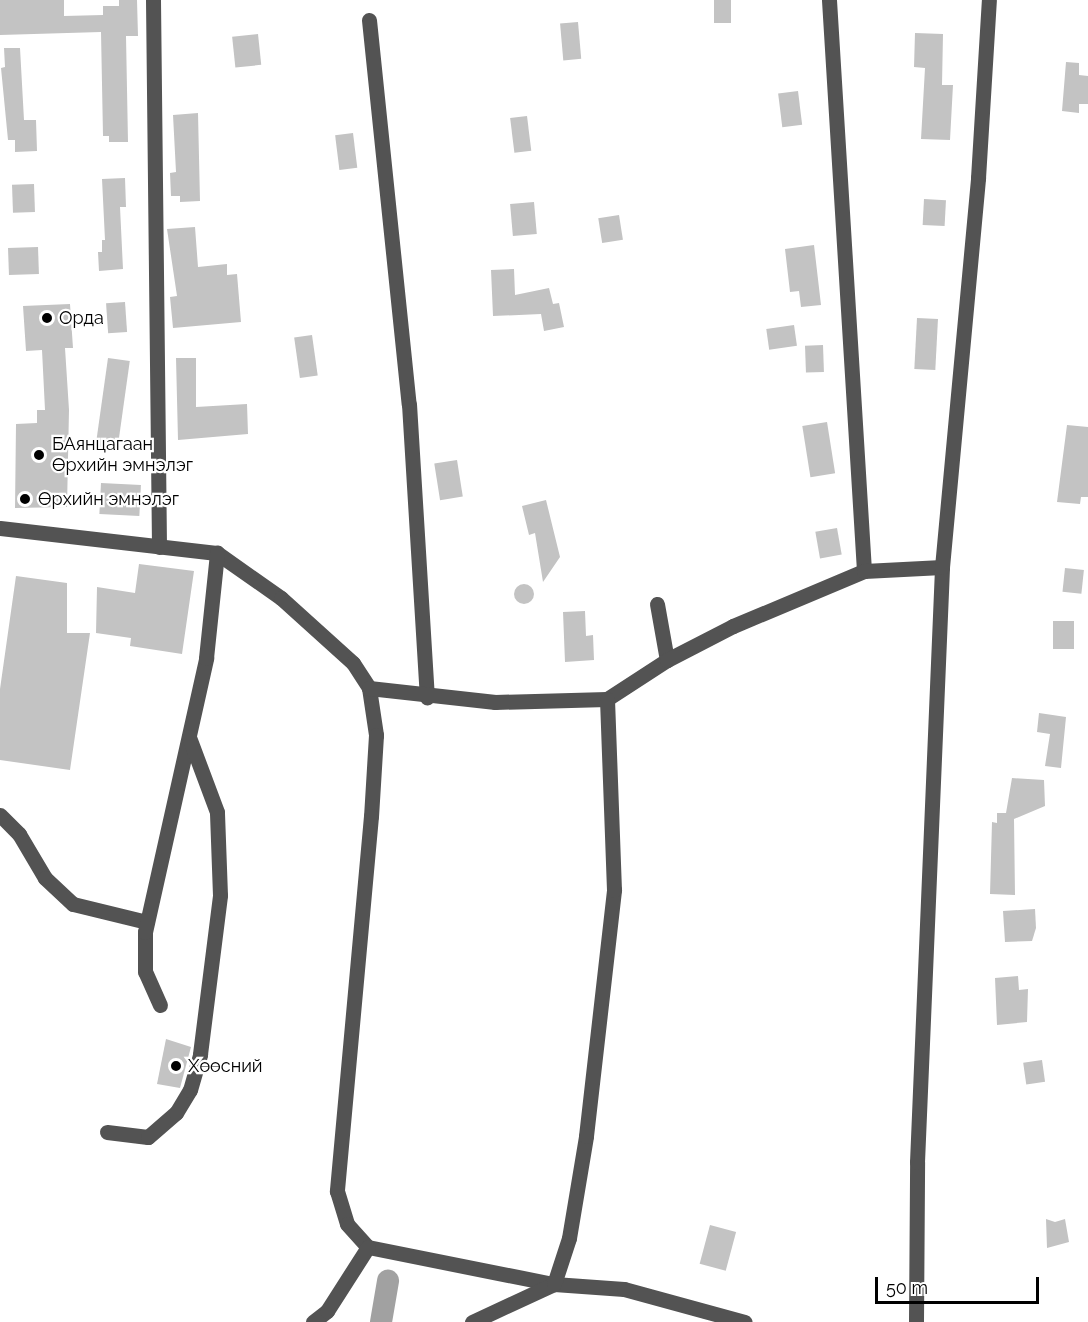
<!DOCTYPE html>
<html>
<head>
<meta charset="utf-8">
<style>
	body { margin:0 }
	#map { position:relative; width:1088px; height:1322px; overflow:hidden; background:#fff; font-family:Raleway,sans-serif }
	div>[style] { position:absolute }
	.canal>* { height:22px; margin:-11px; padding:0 11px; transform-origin:11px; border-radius:11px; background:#a1a1a1 }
	.building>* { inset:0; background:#c3c3c3; transform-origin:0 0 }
	.round { border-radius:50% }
	.minor>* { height:15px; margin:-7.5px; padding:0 7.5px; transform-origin:7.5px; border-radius:7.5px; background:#535353 }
	.dots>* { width:16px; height:16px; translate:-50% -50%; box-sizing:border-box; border:3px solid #fff; border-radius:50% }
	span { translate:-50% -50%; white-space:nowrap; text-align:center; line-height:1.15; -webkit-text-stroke:4.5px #fff; paint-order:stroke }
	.poi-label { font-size:18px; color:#000 }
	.left { translate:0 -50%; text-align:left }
	.scale { position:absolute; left:875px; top:1277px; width:164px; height:27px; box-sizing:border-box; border:3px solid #000; border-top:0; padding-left:8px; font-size:18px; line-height:21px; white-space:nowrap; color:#000; -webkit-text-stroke:4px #fff; paint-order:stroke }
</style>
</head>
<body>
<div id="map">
	<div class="canal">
		<div style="left:381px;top:1322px;width:42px;rotate:-80.3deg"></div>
	</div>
	<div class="building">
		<div style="clip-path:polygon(0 0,64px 0,64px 16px,103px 15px,103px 6px,119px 6px,119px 0,137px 0,138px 36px,126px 36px,128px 142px,109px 142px,109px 136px,103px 136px,101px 32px,0 35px)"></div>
		<div style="left:714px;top:0;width:17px;height:23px"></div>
		<div style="left:578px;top:22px;width:37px;height:18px;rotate:85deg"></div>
		<div style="clip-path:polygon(915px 33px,943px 34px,942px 85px,953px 85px,950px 140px,921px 139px,925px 68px,914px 67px)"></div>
		<div style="left:258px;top:34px;width:31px;height:26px;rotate:84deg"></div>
		<div style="clip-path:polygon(4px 48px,20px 48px,24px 120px,36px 120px,37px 151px,15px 152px,15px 140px,8px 140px,1px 68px,5px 67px)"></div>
		<div style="clip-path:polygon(1066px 62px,1079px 63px,1079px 75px,1088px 76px,1088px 104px,1079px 104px,1079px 113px,1062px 111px)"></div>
		<div style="left:798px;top:91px;width:34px;height:20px;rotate:83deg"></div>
		<div style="clip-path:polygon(198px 113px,200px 201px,180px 202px,180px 196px,171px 196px,170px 173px,176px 172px,173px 115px)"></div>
		<div style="left:527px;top:116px;width:35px;height:17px;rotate:83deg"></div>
		<div style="left:353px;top:133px;width:35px;height:18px;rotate:83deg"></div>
		<div style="clip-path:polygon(125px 178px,126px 207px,120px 207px,123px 269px,99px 271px,98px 252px,102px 252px,102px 240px,105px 240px,102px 179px)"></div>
		<div style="left:34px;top:184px;width:28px;height:22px;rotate:88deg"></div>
		<div style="left:924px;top:199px;width:22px;height:26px;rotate:3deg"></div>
		<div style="left:534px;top:202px;width:32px;height:24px;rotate:85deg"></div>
		<div style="left:619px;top:215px;width:25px;height:21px;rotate:81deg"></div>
		<div style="clip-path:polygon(195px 227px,198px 267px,227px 264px,227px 275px,237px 274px,241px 322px,173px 328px,170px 297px,177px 296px,167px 229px)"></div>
		<div style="clip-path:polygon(814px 245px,821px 305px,801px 307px,799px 291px,790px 292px,785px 249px)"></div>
		<div style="left:38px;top:247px;width:27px;height:30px;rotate:88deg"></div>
		<div style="clip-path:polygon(514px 269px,515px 295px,549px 288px,553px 304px,559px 303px,564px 327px,544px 331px,541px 314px,493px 316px,491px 270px)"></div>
		<div style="left:125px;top:302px;width:30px;height:19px;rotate:86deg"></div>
		<div style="clip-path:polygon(70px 304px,73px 348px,65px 348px,69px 410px,67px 507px,15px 508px,16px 424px,37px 423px,37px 410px,45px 410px,42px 350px,26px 351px,23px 306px)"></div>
		<div style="left:917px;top:318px;width:21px;height:51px;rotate:3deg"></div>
		<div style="left:794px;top:325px;width:21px;height:28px;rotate:82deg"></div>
		<div style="left:312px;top:335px;width:41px;height:18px;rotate:82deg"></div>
		<div style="left:823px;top:345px;width:27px;height:18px;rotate:88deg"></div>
		<div style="left:108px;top:358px;width:22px;height:91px;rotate:8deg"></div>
		<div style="clip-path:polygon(176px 358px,196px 358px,196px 407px,247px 404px,248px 434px,178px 440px)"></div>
		<div style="left:827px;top:422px;width:52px;height:25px;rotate:81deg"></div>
		<div style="clip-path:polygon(1067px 425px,1088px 427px,1088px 497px,1081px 497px,1080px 504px,1057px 502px)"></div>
		<div style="left:457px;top:460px;width:37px;height:23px;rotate:81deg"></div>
		<div style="left:101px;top:483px;width:40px;height:31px;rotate:3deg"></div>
		<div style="clip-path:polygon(546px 500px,560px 557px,543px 582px,535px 533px,529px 535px,522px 506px)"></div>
		<div style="left:837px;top:528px;width:27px;height:22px;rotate:80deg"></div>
		<div style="clip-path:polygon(139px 564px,194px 571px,182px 654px,130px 646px,131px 638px,96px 633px,97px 587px,135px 593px)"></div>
		<div style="left:1065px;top:568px;width:19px;height:24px;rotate:6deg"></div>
		<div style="clip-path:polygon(16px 576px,67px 583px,67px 633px,90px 633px,70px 770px,0 760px,0 689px)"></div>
		<div class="round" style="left:514px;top:584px;width:20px;height:20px"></div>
		<div style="clip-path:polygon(585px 611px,586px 636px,593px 635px,594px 660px,565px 662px,563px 612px)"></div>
		<div style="left:1053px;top:621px;width:21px;height:28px"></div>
		<div style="clip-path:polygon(1039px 713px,1066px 717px,1061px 768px,1045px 766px,1050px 734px,1037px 732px)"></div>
		<div style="clip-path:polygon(1012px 778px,1044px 780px,1045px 806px,1014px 819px,1015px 895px,990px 894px,992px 822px,997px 823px,997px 813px,1006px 813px)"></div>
		<div style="clip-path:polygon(1035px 909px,1036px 928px,1032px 941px,1005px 942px,1003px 911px)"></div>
		<div style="clip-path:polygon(1018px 976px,1019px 990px,1028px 989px,1027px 1022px,997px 1025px,995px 978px)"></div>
		<div style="clip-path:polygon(166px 1039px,191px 1047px,180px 1088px,157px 1084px)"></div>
		<div style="left:1042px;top:1060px;width:22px;height:19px;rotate:82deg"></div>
		<div style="clip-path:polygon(1046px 1219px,1055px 1222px,1065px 1219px,1069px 1242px,1047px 1248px)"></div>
		<div style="left:710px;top:1225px;width:27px;height:40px;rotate:15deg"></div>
	</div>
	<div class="minor">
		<div style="left:153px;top:0;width:547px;rotate:89.37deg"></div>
		<div style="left:829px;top:0;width:572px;rotate:86.49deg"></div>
		<div style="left:369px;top:20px;width:386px;rotate:84.1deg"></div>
		<div style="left:409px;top:404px;width:294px;rotate:86.5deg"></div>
		<div style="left:0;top:528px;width:218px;rotate:6.6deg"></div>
		<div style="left:217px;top:553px;width:78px;rotate:35.1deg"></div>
		<div style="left:281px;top:598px;width:97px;rotate:42.1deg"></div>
		<div style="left:353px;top:663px;width:30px;rotate:57deg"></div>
		<div style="left:369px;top:688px;width:48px;rotate:81.5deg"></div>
		<div style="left:376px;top:735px;width:81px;rotate:93.5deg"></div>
		<div style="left:371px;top:816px;width:377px;rotate:95.2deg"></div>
		<div style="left:337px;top:1191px;width:34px;rotate:73deg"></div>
		<div style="left:347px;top:1224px;width:31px;rotate:48deg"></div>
		<div style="left:368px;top:1247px;width:190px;rotate:11.3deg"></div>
		<div style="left:554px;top:1284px;width:70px;rotate:4.1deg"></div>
		<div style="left:624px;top:1289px;width:125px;rotate:15.3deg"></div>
		<div style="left:657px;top:604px;width:57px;rotate:79.9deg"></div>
		<div style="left:369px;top:688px;width:127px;rotate:6.3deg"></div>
		<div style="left:495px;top:702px;width:112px;rotate:-1.5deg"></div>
		<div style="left:607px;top:699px;width:72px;rotate:-33deg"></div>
		<div style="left:667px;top:660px;width:74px;rotate:-27.3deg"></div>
		<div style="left:733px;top:626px;width:142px;rotate:-22.8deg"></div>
		<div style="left:864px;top:571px;width:78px;rotate:-2.9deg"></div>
		<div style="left:0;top:815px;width:27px;rotate:45deg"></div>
		<div style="left:19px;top:834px;width:51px;rotate:59.4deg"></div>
		<div style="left:45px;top:878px;width:38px;rotate:43deg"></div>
		<div style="left:73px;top:904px;width:76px;rotate:13.7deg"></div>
		<div style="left:160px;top:1005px;width:36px;rotate:-114deg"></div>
		<div style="left:145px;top:972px;width:40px;rotate:-90deg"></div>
		<div style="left:145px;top:932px;width:281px;rotate:-77.4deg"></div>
		<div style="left:206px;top:658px;width:106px;rotate:-84deg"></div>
		<div style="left:107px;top:1132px;width:41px;rotate:7deg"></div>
		<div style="left:148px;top:1137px;width:37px;rotate:-41deg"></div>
		<div style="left:176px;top:1113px;width:27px;rotate:-59deg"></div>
		<div style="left:190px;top:1090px;width:37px;rotate:-74deg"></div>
		<div style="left:200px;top:1054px;width:160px;rotate:-82.8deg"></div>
		<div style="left:220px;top:895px;width:83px;rotate:-92.1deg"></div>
		<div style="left:217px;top:812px;width:80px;rotate:-110.5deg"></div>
		<div style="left:313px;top:1322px;width:18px;rotate:-38deg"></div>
		<div style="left:327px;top:1311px;width:76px;rotate:-57.4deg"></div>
		<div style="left:472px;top:1322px;width:90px;rotate:-24.9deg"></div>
		<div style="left:554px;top:1284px;width:48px;rotate:-71.9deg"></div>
		<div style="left:569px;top:1238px;width:103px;rotate:-80.5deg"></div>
		<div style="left:586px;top:1136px;width:248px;rotate:-83.5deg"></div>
		<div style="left:614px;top:890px;width:191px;rotate:-92.1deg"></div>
		<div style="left:916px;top:1322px;width:160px;rotate:-89.6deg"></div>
		<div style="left:917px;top:1162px;width:596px;rotate:-87.59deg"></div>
		<div style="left:942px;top:567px;width:391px;rotate:-84.7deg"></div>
		<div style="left:978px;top:178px;width:178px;rotate:-86.5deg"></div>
	</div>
	<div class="dots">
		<div style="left:47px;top:318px;background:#000"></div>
		<div style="left:39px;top:455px;background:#000"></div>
		<div style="left:25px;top:499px;background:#000"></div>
		<div style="left:176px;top:1066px;background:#000"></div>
	</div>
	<div class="poi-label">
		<span class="left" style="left:59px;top:318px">Орда</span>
		<span class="left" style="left:52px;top:455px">БАянцагаан<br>Өрхийн эмнэлэг</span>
		<span class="left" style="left:38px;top:499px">Өрхийн эмнэлэг</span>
		<span class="left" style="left:188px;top:1066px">Хөөсний</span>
	</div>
	<div class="scale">50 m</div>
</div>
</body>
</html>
